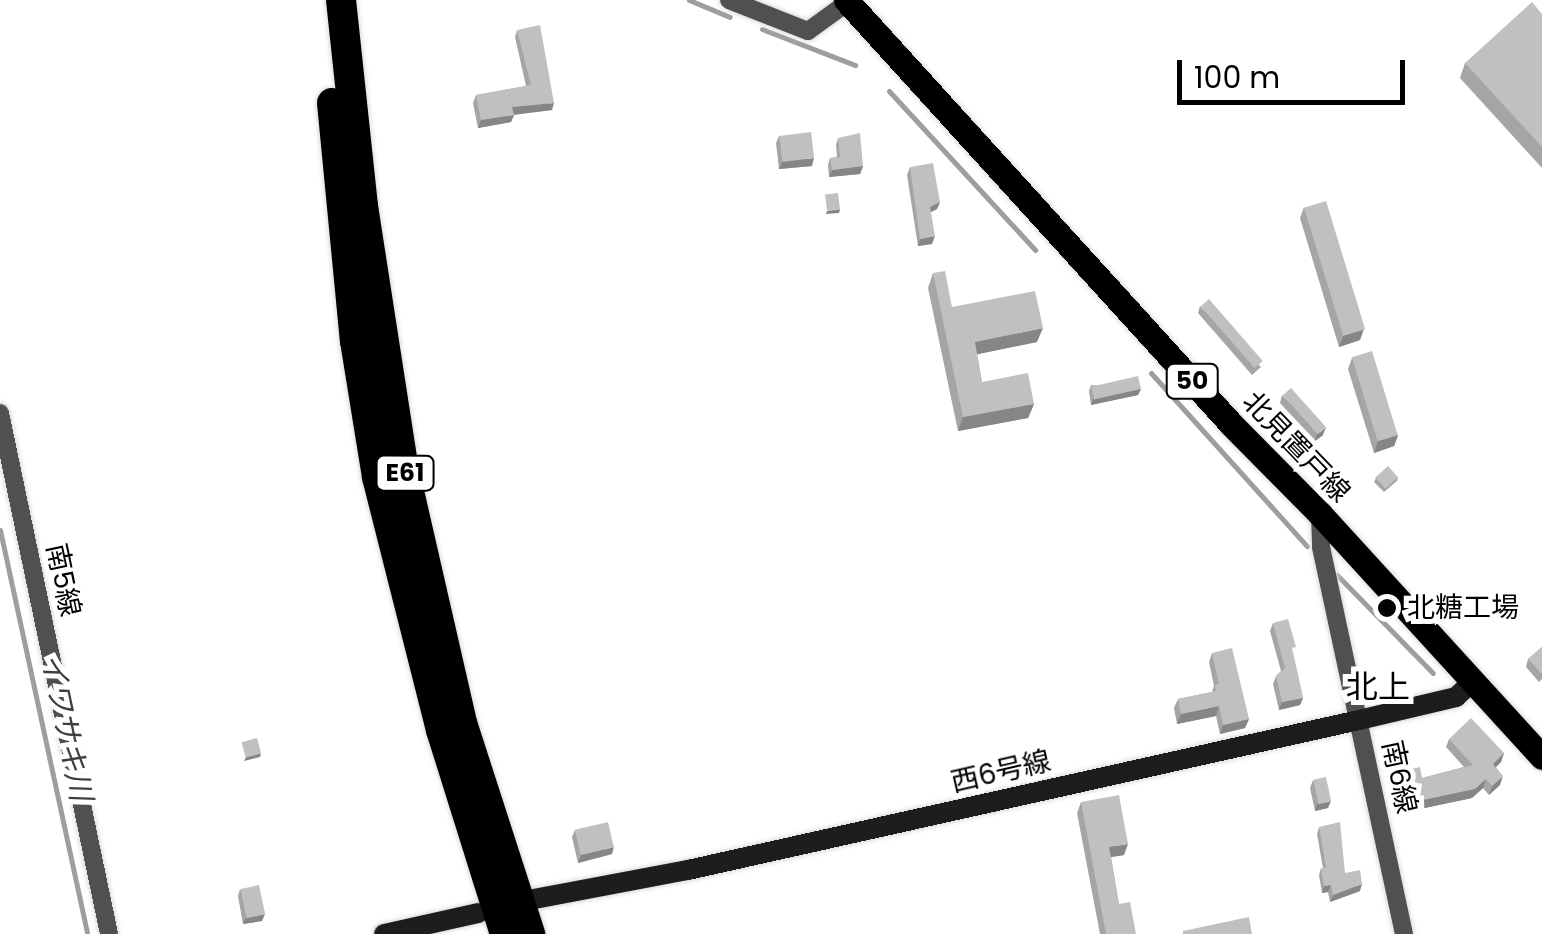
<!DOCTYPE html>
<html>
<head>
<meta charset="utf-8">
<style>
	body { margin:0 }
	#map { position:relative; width:1542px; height:934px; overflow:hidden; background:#fff; font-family:Poppins,"Noto Sans JP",sans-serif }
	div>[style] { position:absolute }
	.stream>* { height:5px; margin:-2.5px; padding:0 2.5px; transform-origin:2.5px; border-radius:2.5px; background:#9e9e9e }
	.roads { filter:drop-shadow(0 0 2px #dbdbdb) drop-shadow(0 0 2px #dbdbdb) }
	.street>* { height:18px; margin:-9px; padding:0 9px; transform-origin:9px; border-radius:9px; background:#505050 }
	.secondary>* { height:20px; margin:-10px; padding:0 10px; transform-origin:10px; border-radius:10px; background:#1d1d1d }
	.primary>* { height:25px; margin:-12.5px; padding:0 12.5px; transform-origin:12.5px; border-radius:12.5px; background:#000 }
	.highway>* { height:30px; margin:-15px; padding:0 15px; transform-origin:15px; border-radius:15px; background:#000 }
	.wall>* { inset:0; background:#a5a5a5 }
	.shaded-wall>* { inset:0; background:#868686 }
	.building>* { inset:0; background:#c0c0c0; transform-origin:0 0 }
	.dots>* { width:28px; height:28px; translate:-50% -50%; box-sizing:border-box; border:5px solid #fff; border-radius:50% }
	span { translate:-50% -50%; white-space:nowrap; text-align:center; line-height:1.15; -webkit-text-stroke:10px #fff; paint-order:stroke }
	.shield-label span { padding:2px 8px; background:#fff; border:2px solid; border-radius:8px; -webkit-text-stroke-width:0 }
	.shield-label { font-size:25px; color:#000; font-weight:700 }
	.street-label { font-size:28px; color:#000 }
	.poi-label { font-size:28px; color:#000 }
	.left { translate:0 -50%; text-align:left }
	.water-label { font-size:30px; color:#3f3f3f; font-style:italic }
	.quarter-label { font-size:32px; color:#000 }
	.scale { position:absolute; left:1177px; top:60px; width:228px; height:45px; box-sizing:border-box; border:5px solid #000; border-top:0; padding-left:12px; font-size:30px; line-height:35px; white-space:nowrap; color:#000; -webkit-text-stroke:8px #fff; paint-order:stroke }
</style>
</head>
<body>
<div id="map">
	<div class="stream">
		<div style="left:689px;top:0;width:44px;rotate:22.5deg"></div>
		<div style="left:762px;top:29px;width:100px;rotate:21.2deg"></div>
		<div style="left:889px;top:91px;width:216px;rotate:47.4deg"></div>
		<div style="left:1151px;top:373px;width:233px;rotate:48deg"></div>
		<div style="left:0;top:530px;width:413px;rotate:77.8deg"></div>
		<div style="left:1337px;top:575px;width:137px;rotate:45.6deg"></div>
	</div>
	<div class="roads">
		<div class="street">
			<div style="left:729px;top:0;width:85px;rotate:21.4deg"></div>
			<div style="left:808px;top:31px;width:49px;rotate:-35.9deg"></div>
			<div style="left:0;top:413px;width:532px;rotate:78.18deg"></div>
			<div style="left:1320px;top:514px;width:33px;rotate:88deg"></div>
			<div style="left:1321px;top:547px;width:396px;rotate:77.9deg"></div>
		</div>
		<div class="secondary">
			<div style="left:534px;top:899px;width:157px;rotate:-10.7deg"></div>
			<div style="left:688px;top:870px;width:688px;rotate:-12.6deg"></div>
			<div style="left:1359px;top:720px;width:100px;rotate:-13.3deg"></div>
			<div style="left:1456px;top:697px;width:23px;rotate:-43deg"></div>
			<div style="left:384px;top:934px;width:97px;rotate:-12.5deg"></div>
		</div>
		<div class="primary">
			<div style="left:846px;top:0;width:574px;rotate:47.75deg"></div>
			<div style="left:1232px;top:425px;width:125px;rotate:45.3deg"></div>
			<div style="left:1320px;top:514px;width:329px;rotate:47.6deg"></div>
		</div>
		<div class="highway">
			<div style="left:341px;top:0;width:207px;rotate:83.9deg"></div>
			<div style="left:363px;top:206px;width:262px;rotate:81.2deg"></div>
			<div style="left:403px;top:465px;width:268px;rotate:77.1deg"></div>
			<div style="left:463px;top:726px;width:219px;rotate:72.1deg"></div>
			<div style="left:332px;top:103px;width:239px;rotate:84.5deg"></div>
			<div style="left:355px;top:341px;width:138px;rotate:80.8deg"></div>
			<div style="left:377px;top:477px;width:261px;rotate:75.8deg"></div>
			<div style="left:441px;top:730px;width:214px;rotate:72.6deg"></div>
		</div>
	</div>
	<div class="wall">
		<div style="clip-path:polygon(1542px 14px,1542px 168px,1460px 78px,1465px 63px)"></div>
		<div style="clip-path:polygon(517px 30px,552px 110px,514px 115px,511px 122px,478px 128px,473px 103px,476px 95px,526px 86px,515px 37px)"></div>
		<div style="clip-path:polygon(779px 136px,812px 166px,779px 169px,776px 143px)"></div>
		<div style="clip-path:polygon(838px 138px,863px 166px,860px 174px,829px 177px,828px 165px,830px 158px,837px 157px,836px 145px)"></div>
		<div style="clip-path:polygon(910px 167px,940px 202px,937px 209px,931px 212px,932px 244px,918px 246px,907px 175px)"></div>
		<div style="clip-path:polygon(1304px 207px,1360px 340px,1339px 347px,1300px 218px)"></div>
		<div style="clip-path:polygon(933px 273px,952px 307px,1037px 342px,977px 354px,982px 382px,1034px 404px,1028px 418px,958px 431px,928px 288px)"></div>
		<div style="clip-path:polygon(1200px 306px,1261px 367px,1252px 375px,1198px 313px)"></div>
		<div style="clip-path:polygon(1352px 358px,1398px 435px,1394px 446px,1374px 453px,1348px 369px)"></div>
		<div style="clip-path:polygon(1091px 385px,1141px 389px,1138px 395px,1091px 405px,1089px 391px)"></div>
		<div style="clip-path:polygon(1282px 395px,1323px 435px,1314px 442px,1280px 403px)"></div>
		<div style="clip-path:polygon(1398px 477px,1397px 481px,1384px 492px,1374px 482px,1376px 478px)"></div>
		<div style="clip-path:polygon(1273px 623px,1293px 654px,1303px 698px,1300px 705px,1279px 710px,1273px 684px,1276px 676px,1281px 671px,1270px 631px)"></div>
		<div style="clip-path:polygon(1542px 647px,1542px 679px,1539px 682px,1526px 667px,1528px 659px)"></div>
		<div style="clip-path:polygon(1212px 653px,1249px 719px,1245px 728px,1220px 734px,1216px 716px,1177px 724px,1174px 708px,1178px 699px,1212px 692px,1214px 686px,1209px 662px)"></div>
		<div style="clip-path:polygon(1449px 739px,1504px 753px,1501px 762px,1496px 767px,1500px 785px,1489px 795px,1483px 788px,1472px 798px,1401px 813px,1394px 780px,1398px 772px,1422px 778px,1464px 767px,1446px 747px)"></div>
		<div style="clip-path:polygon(1313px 780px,1328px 808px,1315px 811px,1310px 788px)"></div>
		<div style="clip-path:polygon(1081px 802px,1124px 855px,1111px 857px,1119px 904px,1136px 934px,1100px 934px,1077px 813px)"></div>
		<div style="clip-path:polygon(1319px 827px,1345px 873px,1360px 891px,1330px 902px,1328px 892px,1322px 893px,1319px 875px,1321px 868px,1323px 868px,1317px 834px)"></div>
		<div style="clip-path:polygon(575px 830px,612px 854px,578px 863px,572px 837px)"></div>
		<div style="clip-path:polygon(240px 889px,262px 921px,243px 924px,238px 896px)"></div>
	</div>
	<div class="shaded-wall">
		<div style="clip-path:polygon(554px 103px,552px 110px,510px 115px,512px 107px)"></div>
		<div style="clip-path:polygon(514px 115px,511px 122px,478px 128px,481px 120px)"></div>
		<div style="clip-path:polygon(814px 158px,812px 166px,779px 169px,782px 162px)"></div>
		<div style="clip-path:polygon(863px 166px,860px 174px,829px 177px,832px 170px)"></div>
		<div style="clip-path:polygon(940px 202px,937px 209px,927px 214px,930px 207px)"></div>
		<div style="clip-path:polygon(840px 209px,839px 213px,826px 214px,827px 211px)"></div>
		<div style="clip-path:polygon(935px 236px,932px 244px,918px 246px,920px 239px)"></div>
		<div style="clip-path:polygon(1043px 328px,1037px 342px,969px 356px,975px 342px)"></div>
		<div style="clip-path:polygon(1364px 329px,1360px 340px,1339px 347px,1343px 336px)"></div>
		<div style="clip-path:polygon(1141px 389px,1138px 395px,1091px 405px,1093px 399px)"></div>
		<div style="clip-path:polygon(1034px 404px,1028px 418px,958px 431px,963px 417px)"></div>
		<div style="clip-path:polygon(1326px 427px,1323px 435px,1314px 442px,1317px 435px)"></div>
		<div style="clip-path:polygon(1398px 435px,1394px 446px,1374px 453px,1378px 441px)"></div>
		<div style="clip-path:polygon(1303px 698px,1300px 705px,1279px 710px,1282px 702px)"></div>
		<div style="clip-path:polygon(1219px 706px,1216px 716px,1177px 724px,1181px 714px)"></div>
		<div style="clip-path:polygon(1249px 719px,1245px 728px,1220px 734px,1223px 725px)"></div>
		<div style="clip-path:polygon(261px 753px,260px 757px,244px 761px,246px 757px)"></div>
		<div style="clip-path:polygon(1504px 753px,1501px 762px,1490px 773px,1493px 764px)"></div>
		<div style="clip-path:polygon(1503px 776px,1500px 785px,1489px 795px,1492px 786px)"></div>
		<div style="clip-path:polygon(1486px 779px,1483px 788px,1472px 798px,1401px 813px,1404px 804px)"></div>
		<div style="clip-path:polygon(1331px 801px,1328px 808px,1315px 811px,1317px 804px)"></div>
		<div style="clip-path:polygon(1128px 844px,1124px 855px,1105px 858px,1109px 847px)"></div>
		<div style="clip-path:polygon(614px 847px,612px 854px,578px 863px,581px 855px)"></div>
		<div style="clip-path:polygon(1362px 884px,1360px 891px,1330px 902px,1333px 895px)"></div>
		<div style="clip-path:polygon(1331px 885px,1328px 892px,1322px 893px,1324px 886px)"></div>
		<div style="clip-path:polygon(265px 914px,262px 921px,243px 924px,246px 917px)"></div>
	</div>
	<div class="building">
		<div style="clip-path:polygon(1532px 2px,1542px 14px,1542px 147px,1465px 63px)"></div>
		<div style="clip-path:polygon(540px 25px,554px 103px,512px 107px,514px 115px,481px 120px,476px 95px,531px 85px,517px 30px)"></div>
		<div style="left:811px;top:132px;width:26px;height:32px;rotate:83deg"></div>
		<div style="clip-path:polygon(860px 133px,863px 166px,832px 170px,830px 158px,840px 157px,838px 138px)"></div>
		<div style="clip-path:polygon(933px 163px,940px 202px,930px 207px,935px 236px,920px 239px,910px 167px)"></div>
		<div style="left:838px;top:193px;width:16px;height:13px;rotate:83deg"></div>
		<div style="left:1326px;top:201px;width:134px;height:23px;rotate:73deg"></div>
		<div style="clip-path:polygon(945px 271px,952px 307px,1035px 291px,1043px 328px,975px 342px,982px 382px,1028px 373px,1034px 404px,963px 417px,933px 273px)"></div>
		<div style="left:1209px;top:299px;width:82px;height:11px;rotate:49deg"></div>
		<div style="left:1372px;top:351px;width:88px;height:21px;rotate:73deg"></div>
		<div style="left:1138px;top:376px;width:13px;height:48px;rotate:77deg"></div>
		<div style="left:1291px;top:388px;width:52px;height:11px;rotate:48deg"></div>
		<div style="left:1388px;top:466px;width:15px;height:17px;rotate:48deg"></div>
		<div style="clip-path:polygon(1288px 619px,1296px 647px,1292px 648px,1303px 698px,1282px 702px,1276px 676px,1285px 668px,1273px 623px)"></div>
		<div style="clip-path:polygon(1542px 647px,1542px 674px,1528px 659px)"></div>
		<div style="clip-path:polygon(1232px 648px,1249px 719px,1223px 725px,1219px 706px,1181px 714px,1178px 699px,1216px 691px,1215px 685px,1219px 684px,1212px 653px)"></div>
		<div style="clip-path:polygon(1471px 718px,1504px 753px,1493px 764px,1503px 776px,1492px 786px,1486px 779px,1475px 789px,1404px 804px,1398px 772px,1420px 767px,1422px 778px,1473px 765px,1449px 739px)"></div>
		<div style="left:257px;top:738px;width:16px;height:16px;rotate:75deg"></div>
		<div style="left:1326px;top:777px;width:25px;height:13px;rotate:78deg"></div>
		<div style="clip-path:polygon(1119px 795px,1128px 844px,1109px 847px,1119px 904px,1130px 902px,1136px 934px,1106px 934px,1081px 802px)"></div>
		<div style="left:608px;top:822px;width:26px;height:34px;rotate:77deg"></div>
		<div style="clip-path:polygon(1340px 822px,1345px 873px,1360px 870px,1362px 884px,1333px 895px,1331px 885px,1324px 886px,1321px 868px,1326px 867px,1319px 827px)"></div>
		<div style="left:259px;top:885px;width:30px;height:19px;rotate:78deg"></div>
		<div style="clip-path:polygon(1249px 917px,1252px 934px,1183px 934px,1183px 931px)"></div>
	</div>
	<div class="dots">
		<div style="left:1387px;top:608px;background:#000"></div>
	</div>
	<div class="shield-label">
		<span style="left:1192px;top:381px">50</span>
		<span style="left:405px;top:473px">E61</span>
	</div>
	<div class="street-label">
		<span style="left:1296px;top:447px;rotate:46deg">北見置戸線</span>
		<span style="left:63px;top:580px;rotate:78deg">南5線</span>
		<span style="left:1001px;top:772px;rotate:-13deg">西6号線</span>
		<span style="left:1399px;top:777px;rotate:78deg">南6線</span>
	</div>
	<div class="poi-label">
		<span class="left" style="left:1407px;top:608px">北糖工場</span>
	</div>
	<div class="water-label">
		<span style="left:66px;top:727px;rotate:78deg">イワサキ川</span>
	</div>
	<div class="quarter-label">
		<span style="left:1378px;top:687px">北上</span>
	</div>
	<div class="scale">100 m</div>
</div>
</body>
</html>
